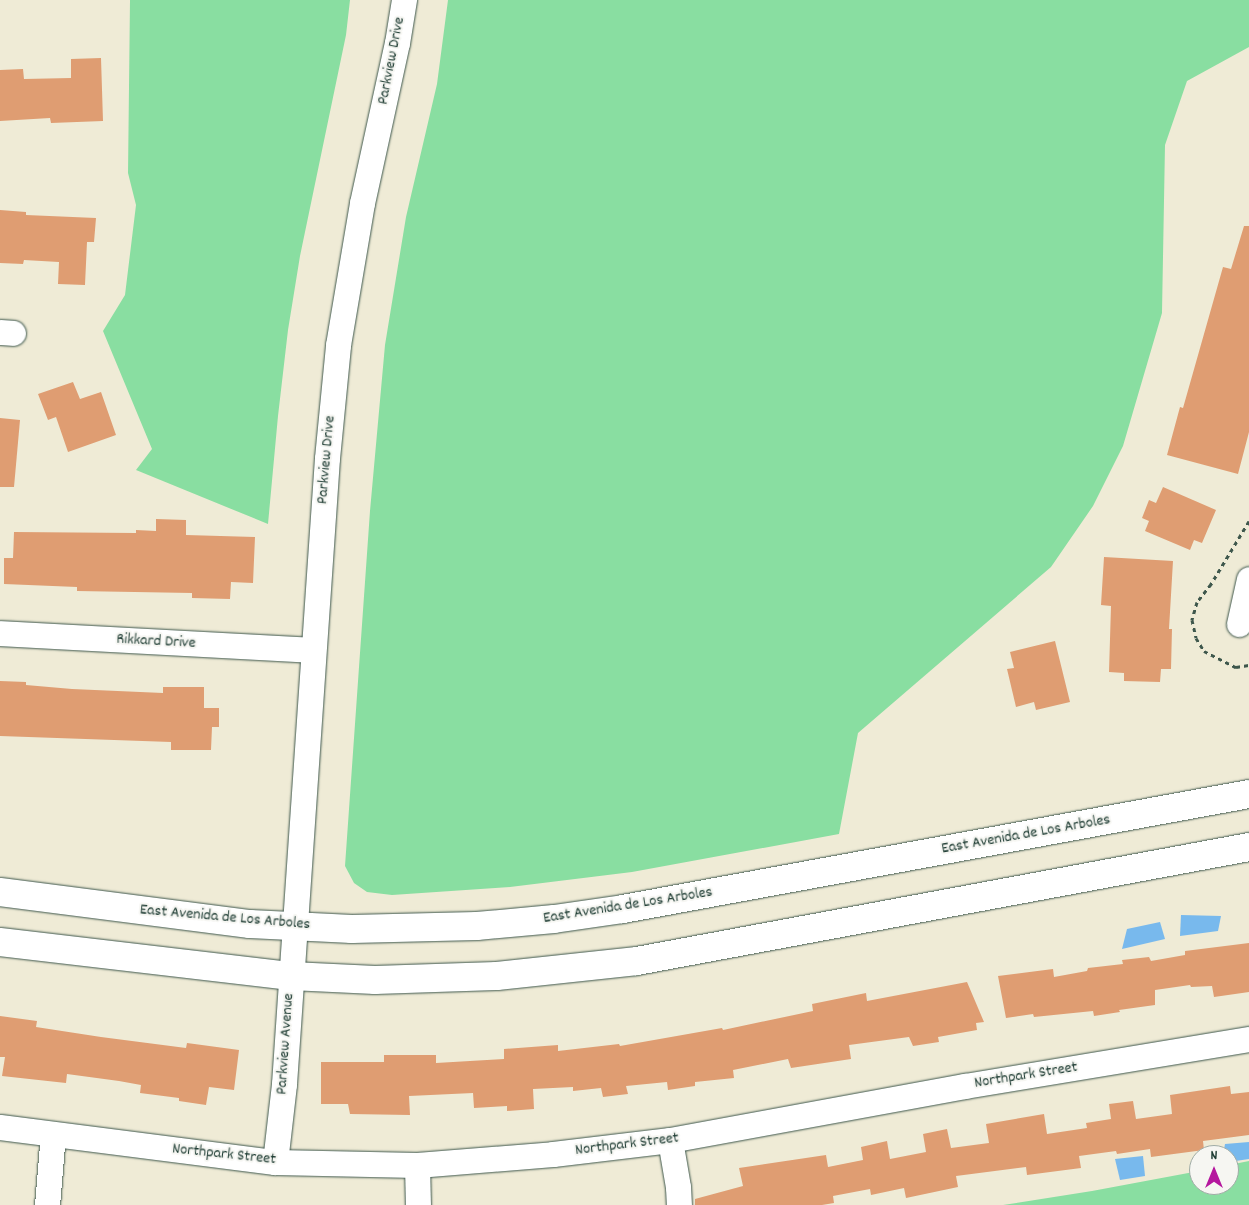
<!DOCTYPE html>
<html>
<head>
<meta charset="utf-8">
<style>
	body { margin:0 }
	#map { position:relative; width:1249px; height:1205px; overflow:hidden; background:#efebd6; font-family:Dekko,sans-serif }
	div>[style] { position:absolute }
	.green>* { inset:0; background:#89dea1 }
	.water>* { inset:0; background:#78b9ed }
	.building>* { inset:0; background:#df9d72 }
	.path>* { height:3px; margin-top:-1.5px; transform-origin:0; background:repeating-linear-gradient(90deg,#3e574c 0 4px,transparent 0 8px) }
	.roads { filter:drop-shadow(0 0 1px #3e574c) drop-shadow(0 0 1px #3e574c) }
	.street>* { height:25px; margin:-12.5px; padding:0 12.5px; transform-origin:12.5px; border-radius:12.5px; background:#fff }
	.secondary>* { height:28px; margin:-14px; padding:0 14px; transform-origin:14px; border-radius:14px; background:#fff }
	span { translate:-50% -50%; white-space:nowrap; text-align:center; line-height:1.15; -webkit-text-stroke:4px #f6f6f2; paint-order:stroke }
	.street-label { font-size:16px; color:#1f3d34 }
	.north { position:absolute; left:1189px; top:1145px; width:50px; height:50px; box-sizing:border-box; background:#f6f6f2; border:1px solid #a0aca6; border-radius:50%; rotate:0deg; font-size:14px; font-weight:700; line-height:20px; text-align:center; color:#1f3d34 }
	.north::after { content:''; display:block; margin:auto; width:18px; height:22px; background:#b5179e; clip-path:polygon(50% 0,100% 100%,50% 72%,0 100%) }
</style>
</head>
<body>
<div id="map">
	<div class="green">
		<div style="clip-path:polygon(130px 0,350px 0,346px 35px,300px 256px,288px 330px,278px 416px,268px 524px,136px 470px,152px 449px,103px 331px,125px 295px,136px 205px,128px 173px)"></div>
		<div style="clip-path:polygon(448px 0,1249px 0,1249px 47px,1187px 81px,1165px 145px,1162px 313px,1123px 446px,1093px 506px,1051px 567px,858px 733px,839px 834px,632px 872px,510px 887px,392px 895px,367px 892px,354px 883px,345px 866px,370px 511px,385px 345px,406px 217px,437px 84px)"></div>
		<div style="clip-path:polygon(1249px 1161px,1249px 1205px,1003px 1205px,1092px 1191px,1199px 1171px,1199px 1185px,1229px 1185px,1229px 1165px)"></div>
	</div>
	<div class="water">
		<div style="clip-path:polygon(1181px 915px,1221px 916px,1218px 931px,1180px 936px)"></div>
		<div style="clip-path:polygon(1160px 922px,1165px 939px,1122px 949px,1127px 929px)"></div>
		<div style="clip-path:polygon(1249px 1142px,1249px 1159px,1229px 1162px,1229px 1155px,1223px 1155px,1225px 1144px)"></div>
		<div style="clip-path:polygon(1143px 1156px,1145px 1176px,1120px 1180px,1115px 1159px)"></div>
	</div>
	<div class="building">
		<div style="clip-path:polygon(101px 58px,103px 121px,51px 123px,50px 118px,0 121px,0 70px,23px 69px,24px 79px,71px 78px,71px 59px)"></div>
		<div style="clip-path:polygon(0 210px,26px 212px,26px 215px,96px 218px,94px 242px,87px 242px,85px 285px,58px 284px,59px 262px,24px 260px,23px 264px,0 263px)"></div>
		<div style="clip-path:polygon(1244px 226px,1249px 226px,1249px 432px,1238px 474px,1167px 455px,1180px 407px,1183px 408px,1223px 267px,1231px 269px)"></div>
		<div style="clip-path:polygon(73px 382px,80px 399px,101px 392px,116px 435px,68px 452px,56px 417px,48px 420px,38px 394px)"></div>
		<div style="clip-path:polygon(0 418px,20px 420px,14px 487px,0 487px)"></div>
		<div style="clip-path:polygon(1163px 487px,1216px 510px,1202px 543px,1194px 540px,1190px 550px,1145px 531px,1149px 521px,1142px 518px,1149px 500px,1156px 503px)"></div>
		<div style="clip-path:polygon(156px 519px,186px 520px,186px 535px,255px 537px,253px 583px,231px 582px,230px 599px,192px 598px,192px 593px,77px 591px,77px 587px,4px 584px,4px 558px,13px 558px,14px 532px,136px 533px,136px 530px,156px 531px)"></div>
		<div style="clip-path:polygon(1104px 557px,1173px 561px,1169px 629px,1172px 629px,1171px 669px,1161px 669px,1160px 682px,1124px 681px,1124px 673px,1109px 672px,1111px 606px,1101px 605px)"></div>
		<div style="clip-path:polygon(1055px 641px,1070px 702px,1036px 710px,1034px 702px,1016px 707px,1007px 669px,1014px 668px,1010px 652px)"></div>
		<div style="clip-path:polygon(0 681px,26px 682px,26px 685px,72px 689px,163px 693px,163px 687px,204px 687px,204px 708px,219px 708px,219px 727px,212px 727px,211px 750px,171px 750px,171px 742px,0 736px)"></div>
		<div style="clip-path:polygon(1249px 943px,1249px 992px,1214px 997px,1212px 986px,1191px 987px,1190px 985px,1155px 990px,1155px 1005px,1119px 1010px,1120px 1012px,1094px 1016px,1093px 1011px,1034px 1017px,1033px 1014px,1006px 1018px,998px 976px,1053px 969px,1054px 977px,1087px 971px,1088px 968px,1123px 964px,1122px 960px,1149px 957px,1151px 961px,1185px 955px,1185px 951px)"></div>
		<div style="clip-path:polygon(967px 982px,984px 1022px,976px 1023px,977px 1030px,938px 1037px,939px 1042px,913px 1046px,909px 1037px,849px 1045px,851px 1059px,791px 1068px,788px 1059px,733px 1070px,734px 1078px,695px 1082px,695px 1086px,668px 1090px,667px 1082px,626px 1086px,628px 1094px,603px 1097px,601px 1088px,573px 1091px,573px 1087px,533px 1089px,534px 1109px,507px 1111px,507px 1106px,474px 1108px,473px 1093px,409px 1096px,410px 1115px,350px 1114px,348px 1104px,321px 1104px,321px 1062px,384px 1062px,384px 1055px,436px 1055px,436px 1063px,504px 1059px,504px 1049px,558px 1045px,558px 1051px,619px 1044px,620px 1046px,722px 1028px,723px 1030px,813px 1011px,812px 1004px,866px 993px,867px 1001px)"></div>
		<div style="clip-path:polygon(0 1016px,37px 1021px,36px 1027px,101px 1037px,186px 1048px,187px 1043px,239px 1050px,234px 1090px,209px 1087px,206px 1105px,179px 1101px,179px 1098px,140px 1093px,141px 1085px,119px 1081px,67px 1074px,66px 1083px,2px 1076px,5px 1057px,0 1057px)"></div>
		<div style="clip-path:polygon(1230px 1086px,1231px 1094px,1249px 1092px,1249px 1135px,1203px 1141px,1204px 1150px,1151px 1157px,1150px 1149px,1117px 1154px,1116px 1151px,1079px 1156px,1081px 1168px,1027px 1175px,1026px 1167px,956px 1176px,958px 1187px,906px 1198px,904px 1188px,871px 1195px,870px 1189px,833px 1196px,834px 1203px,822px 1205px,695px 1205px,695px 1199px,743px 1186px,739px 1168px,826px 1155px,828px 1167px,863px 1160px,861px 1147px,887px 1141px,890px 1159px,926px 1152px,923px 1134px,947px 1129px,951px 1148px,989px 1143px,986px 1124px,1044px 1114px,1047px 1134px,1087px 1128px,1086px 1123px,1111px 1119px,1109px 1104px,1133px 1101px,1136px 1119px,1172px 1114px,1170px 1095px)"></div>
	</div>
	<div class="path">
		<div style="left:1249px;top:521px;width:74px;rotate:121.1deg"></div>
		<div style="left:1211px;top:584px;width:23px;rotate:128deg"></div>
		<div style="left:1197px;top:602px;width:19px;rotate:106deg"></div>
		<div style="left:1192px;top:620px;width:18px;rotate:77deg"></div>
		<div style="left:1196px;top:638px;width:15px;rotate:58deg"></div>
		<div style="left:1204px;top:651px;width:36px;rotate:27deg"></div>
		<div style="left:1236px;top:667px;width:13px;rotate:-9deg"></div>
	</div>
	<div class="roads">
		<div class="street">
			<div style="left:0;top:332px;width:13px;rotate:4deg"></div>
			<div style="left:1239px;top:624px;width:46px;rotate:-77.5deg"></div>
			<div style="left:0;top:633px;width:312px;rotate:3.1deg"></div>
			<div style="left:0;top:1127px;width:277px;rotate:7.3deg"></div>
			<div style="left:275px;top:1162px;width:142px;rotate:1.2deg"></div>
			<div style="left:417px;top:1165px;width:136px;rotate:-4.6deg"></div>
			<div style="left:553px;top:1154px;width:118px;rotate:-6.8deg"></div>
			<div style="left:670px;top:1140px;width:300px;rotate:-10.4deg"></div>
			<div style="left:965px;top:1086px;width:288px;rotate:-9.4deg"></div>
			<div style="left:670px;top:1140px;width:48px;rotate:80.3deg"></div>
			<div style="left:678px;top:1187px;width:18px;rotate:87deg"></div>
			<div style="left:275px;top:1162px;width:79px;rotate:-83.4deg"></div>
			<div style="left:284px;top:1084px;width:627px;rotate:-86.07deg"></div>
			<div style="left:327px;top:458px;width:114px;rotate:-84.4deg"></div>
			<div style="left:338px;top:345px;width:144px;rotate:-80.4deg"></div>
			<div style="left:362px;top:203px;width:164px;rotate:-77.7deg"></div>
			<div style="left:397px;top:43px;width:44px;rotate:-80.8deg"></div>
			<div style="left:417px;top:1165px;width:40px;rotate:88.6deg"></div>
			<div style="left:47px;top:1205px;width:71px;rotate:-85.2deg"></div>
		</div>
		<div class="secondary">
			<div style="left:0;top:892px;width:252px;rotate:7.3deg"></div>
			<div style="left:250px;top:924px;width:102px;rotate:2.8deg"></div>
			<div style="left:352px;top:929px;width:125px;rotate:-1.4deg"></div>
			<div style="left:477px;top:926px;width:77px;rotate:-5.2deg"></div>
			<div style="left:554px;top:919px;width:70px;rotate:-8.2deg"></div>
			<div style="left:623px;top:909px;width:636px;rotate:-10.41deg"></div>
			<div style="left:0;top:942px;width:293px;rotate:6.7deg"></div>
			<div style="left:291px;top:976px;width:84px;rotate:2.7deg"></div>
			<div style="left:375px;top:980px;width:122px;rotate:-1.9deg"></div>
			<div style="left:497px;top:976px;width:141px;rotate:-6.1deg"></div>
			<div style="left:637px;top:961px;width:623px;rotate:-10.55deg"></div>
		</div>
	</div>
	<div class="street-label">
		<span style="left:392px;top:61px;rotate:-79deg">Parkview Drive</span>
		<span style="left:327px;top:460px;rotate:-85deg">Parkview Drive</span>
		<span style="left:156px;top:642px;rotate:3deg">Rikkard Drive</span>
		<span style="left:1026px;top:835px;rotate:-10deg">East Avenida de Los Arboles</span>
		<span style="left:628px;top:906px;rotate:-9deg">East Avenida de Los Arboles</span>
		<span style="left:225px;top:918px;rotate:5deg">East Avenida de Los Arboles</span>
		<span style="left:286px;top:1044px;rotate:-86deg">Parkview Avenue</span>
		<span style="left:1026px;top:1076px;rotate:-9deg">Northpark Street</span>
		<span style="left:627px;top:1145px;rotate:-7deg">Northpark Street</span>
		<span style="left:224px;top:1155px;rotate:6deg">Northpark Street</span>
	</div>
	<div class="north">N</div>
</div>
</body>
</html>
